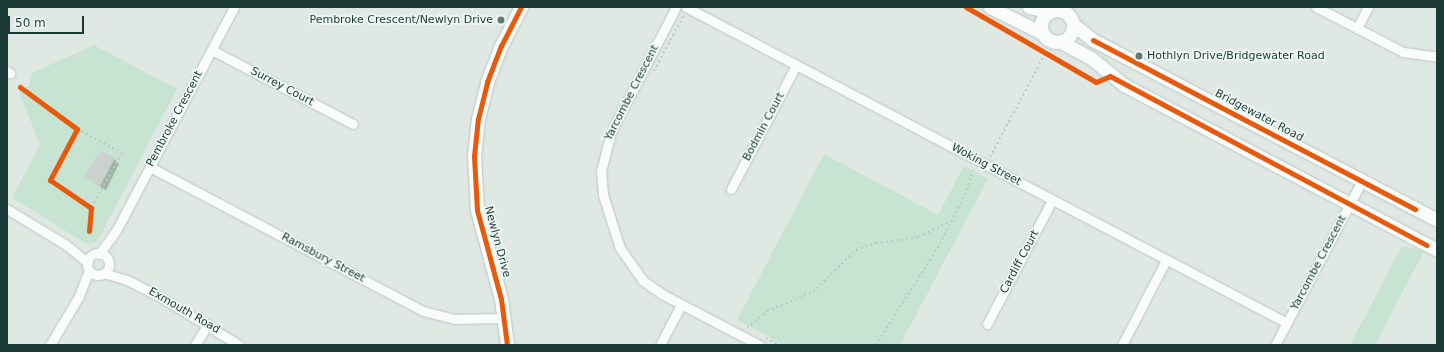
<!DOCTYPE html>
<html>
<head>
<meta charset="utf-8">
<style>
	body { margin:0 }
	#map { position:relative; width:1444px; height:352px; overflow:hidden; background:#e0e8e4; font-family:"DejaVu Sans",sans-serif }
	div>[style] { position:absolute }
	.green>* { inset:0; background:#c7e3d1 }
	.shadow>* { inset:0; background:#0003 }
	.building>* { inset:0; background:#cad1ce }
	.path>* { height:2px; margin-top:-1px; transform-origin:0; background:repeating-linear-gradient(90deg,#bdc8c6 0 2px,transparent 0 5px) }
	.roads { filter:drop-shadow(0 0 1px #bbc7c4) drop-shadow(0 0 1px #bbc7c4) }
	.street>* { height:9px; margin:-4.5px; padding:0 4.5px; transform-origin:4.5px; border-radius:4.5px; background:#fafcfb }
	.street>.ring { margin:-4.5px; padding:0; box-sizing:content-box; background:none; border:9px solid #fafcfb; border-radius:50% }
	.secondary>* { height:13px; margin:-6.5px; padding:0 6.5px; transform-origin:6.5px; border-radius:6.5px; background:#fafcfb }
	.secondary>.ring { margin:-6.5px; padding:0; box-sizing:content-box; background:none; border:13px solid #fafcfb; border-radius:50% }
	.cycleway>* { height:5px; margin:-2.5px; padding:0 2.5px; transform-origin:2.5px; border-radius:2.5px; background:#e8590c }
	.dots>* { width:11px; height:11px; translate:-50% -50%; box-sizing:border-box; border:2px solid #edf7f3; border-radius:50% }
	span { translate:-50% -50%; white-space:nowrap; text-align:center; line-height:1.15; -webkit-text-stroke:3.5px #edf7f3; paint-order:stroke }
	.poi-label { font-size:11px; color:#1d3b36 }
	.right { translate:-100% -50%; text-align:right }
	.left { translate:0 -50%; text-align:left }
	.street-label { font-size:11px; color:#1d3b36 }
	.frame { position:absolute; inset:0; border:8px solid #1d3b36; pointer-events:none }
	.scale { position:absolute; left:8px; top:16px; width:76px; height:18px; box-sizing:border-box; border:2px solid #1d3b36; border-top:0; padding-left:5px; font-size:12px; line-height:14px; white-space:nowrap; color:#1d3b36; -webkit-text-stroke:3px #edf7f3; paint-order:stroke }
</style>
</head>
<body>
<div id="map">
	<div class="green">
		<div style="clip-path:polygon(94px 45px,177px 89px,97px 242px,87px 244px,12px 198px,40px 144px,19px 92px,29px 85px,32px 73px)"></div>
		<div style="clip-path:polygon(824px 154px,938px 215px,964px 166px,988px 179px,900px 345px,784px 345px,737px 320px)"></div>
		<div style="clip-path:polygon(1402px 246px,1424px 251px,1375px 345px,1350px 345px)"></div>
	</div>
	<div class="shadow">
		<div style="clip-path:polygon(114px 159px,119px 164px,106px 190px,86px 177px)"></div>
	</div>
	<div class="building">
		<div style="clip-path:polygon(102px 151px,115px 158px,100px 186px,85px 177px,97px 155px,99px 156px)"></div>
	</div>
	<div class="path">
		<div style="left:654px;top:71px;width:64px;rotate:-61.8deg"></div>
		<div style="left:77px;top:129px;width:51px;rotate:28.1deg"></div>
		<div style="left:122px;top:153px;width:63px;rotate:119.4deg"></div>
		<div style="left:990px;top:157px;width:119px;rotate:-61.9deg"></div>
		<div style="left:747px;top:328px;width:26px;rotate:-40deg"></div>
		<div style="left:767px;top:311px;width:50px;rotate:-22.4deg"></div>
		<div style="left:813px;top:292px;width:60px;rotate:-44.3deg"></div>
		<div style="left:856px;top:250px;width:21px;rotate:-19deg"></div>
		<div style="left:876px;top:243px;width:43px;rotate:-7.9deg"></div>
		<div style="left:919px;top:237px;width:35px;rotate:-27deg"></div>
		<div style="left:766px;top:338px;width:15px;rotate:28deg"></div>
		<div style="left:876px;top:345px;width:120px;rotate:-57.6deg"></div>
		<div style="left:940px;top:244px;width:60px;rotate:-63.4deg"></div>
		<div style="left:967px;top:190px;width:21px;rotate:-73deg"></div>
	</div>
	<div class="roads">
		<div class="street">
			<div style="left:676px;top:7px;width:141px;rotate:117.5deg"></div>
			<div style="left:611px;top:132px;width:40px;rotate:104.4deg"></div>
			<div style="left:601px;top:171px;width:24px;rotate:85deg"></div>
			<div style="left:603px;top:195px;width:56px;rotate:72.2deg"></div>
			<div style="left:620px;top:248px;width:39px;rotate:55deg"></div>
			<div style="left:642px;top:280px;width:24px;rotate:35deg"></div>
			<div style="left:662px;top:294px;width:110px;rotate:27.7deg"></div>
			<div style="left:686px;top:7px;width:679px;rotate:27.73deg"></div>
			<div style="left:1316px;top:7px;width:98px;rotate:27.3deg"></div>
			<div style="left:1403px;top:52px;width:34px;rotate:8deg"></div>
			<div style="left:1357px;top:28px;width:24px;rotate:-62deg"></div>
			<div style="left:212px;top:50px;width:159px;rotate:27.7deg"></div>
			<div style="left:7px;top:71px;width:4px;rotate:34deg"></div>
			<div style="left:150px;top:167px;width:309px;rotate:27.8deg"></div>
			<div style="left:423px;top:311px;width:32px;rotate:14deg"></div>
			<div style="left:454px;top:319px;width:51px;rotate:-1.1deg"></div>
			<div style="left:731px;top:189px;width:140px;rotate:-62.3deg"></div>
			<div style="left:7px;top:209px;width:69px;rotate:31.4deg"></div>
			<div style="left:66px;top:245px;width:28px;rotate:39deg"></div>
			<div class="ring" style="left:87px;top:253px;width:13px;height:13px"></div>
			<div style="left:99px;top:254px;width:29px;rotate:-54deg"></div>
			<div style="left:116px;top:231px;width:253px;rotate:-62.2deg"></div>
			<div style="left:104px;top:273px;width:24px;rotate:17deg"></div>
			<div style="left:127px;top:280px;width:39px;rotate:27deg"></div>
			<div style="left:162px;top:298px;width:90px;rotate:31.4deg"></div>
			<div style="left:987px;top:324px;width:140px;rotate:-62.3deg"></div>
			<div style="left:50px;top:345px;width:57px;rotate:-59.4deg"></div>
			<div style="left:79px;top:296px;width:28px;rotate:-69deg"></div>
			<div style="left:195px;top:345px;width:25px;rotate:-58deg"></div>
			<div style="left:660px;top:345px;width:45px;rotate:-62.3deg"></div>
			<div style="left:1122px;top:345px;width:96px;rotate:-62.6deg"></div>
			<div style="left:1275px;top:345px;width:186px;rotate:-62.1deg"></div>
		</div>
		<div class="secondary">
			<div style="left:990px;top:7px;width:58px;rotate:26.6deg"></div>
			<div style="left:1029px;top:7px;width:22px;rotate:13deg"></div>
			<div class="ring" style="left:1041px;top:10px;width:19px;height:19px"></div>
			<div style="left:1073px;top:24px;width:26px;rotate:39deg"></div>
			<div style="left:1093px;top:40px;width:388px;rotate:27.6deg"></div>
			<div style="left:1061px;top:42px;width:34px;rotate:28deg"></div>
			<div style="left:1091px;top:58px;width:43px;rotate:39.3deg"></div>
			<div style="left:1124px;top:85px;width:354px;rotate:27.8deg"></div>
			<div style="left:507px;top:345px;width:46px;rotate:-97.4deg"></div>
			<div style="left:501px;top:299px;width:92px;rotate:-105.1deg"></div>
			<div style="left:477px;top:210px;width:54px;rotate:-93.2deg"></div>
			<div style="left:474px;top:156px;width:37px;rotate:-84deg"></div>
			<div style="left:478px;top:119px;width:38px;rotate:-76deg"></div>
			<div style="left:487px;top:82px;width:39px;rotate:-69deg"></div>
			<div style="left:501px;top:46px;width:44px;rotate:-62.9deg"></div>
		</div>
	</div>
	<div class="cycleway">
		<div style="left:966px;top:7px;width:150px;rotate:30deg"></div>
		<div style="left:1096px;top:82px;width:15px;rotate:-23deg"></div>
		<div style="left:1110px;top:76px;width:359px;rotate:28.1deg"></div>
		<div style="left:1093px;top:40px;width:364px;rotate:27.7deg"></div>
		<div style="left:20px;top:87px;width:71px;rotate:36.4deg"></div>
		<div style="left:77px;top:129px;width:58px;rotate:117.9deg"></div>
		<div style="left:50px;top:180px;width:50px;rotate:34.3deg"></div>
		<div style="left:91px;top:208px;width:23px;rotate:95deg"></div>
		<div style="left:507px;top:345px;width:46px;rotate:-97.4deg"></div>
		<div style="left:501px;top:299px;width:92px;rotate:-105.1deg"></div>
		<div style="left:477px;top:210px;width:54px;rotate:-93.2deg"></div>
		<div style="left:474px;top:156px;width:37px;rotate:-84deg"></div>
		<div style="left:478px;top:119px;width:38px;rotate:-76deg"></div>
		<div style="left:487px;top:82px;width:39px;rotate:-69deg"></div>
		<div style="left:501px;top:46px;width:44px;rotate:-62.9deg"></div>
	</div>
	<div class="dots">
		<div style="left:501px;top:20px;background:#617873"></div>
		<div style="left:1139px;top:56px;background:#617873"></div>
	</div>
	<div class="poi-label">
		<span class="right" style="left:493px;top:20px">Pembroke Crescent/Newlyn Drive</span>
		<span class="left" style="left:1147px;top:56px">Hothlyn Drive/Bridgewater Road</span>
	</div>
	<div class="street-label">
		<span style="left:282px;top:87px;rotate:28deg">Surrey Court</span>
		<span style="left:632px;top:93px;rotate:-63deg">Yarcombe Crescent</span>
		<span style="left:1259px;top:116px;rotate:28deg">Bridgewater Road</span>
		<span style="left:175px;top:119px;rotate:-62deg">Pembroke Crescent</span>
		<span style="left:764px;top:127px;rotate:-62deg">Bodmin Court</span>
		<span style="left:986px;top:165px;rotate:28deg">Woking Street</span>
		<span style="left:497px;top:242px;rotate:75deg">Newlyn Drive</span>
		<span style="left:323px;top:258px;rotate:28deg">Ramsbury Street</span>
		<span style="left:1020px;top:262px;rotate:-62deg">Cardiff Court</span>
		<span style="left:1319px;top:263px;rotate:-62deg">Yarcombe Crescent</span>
		<span style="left:184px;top:311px;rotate:30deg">Exmouth Road</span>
	</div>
	<div class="frame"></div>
	<div class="scale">50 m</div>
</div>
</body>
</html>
